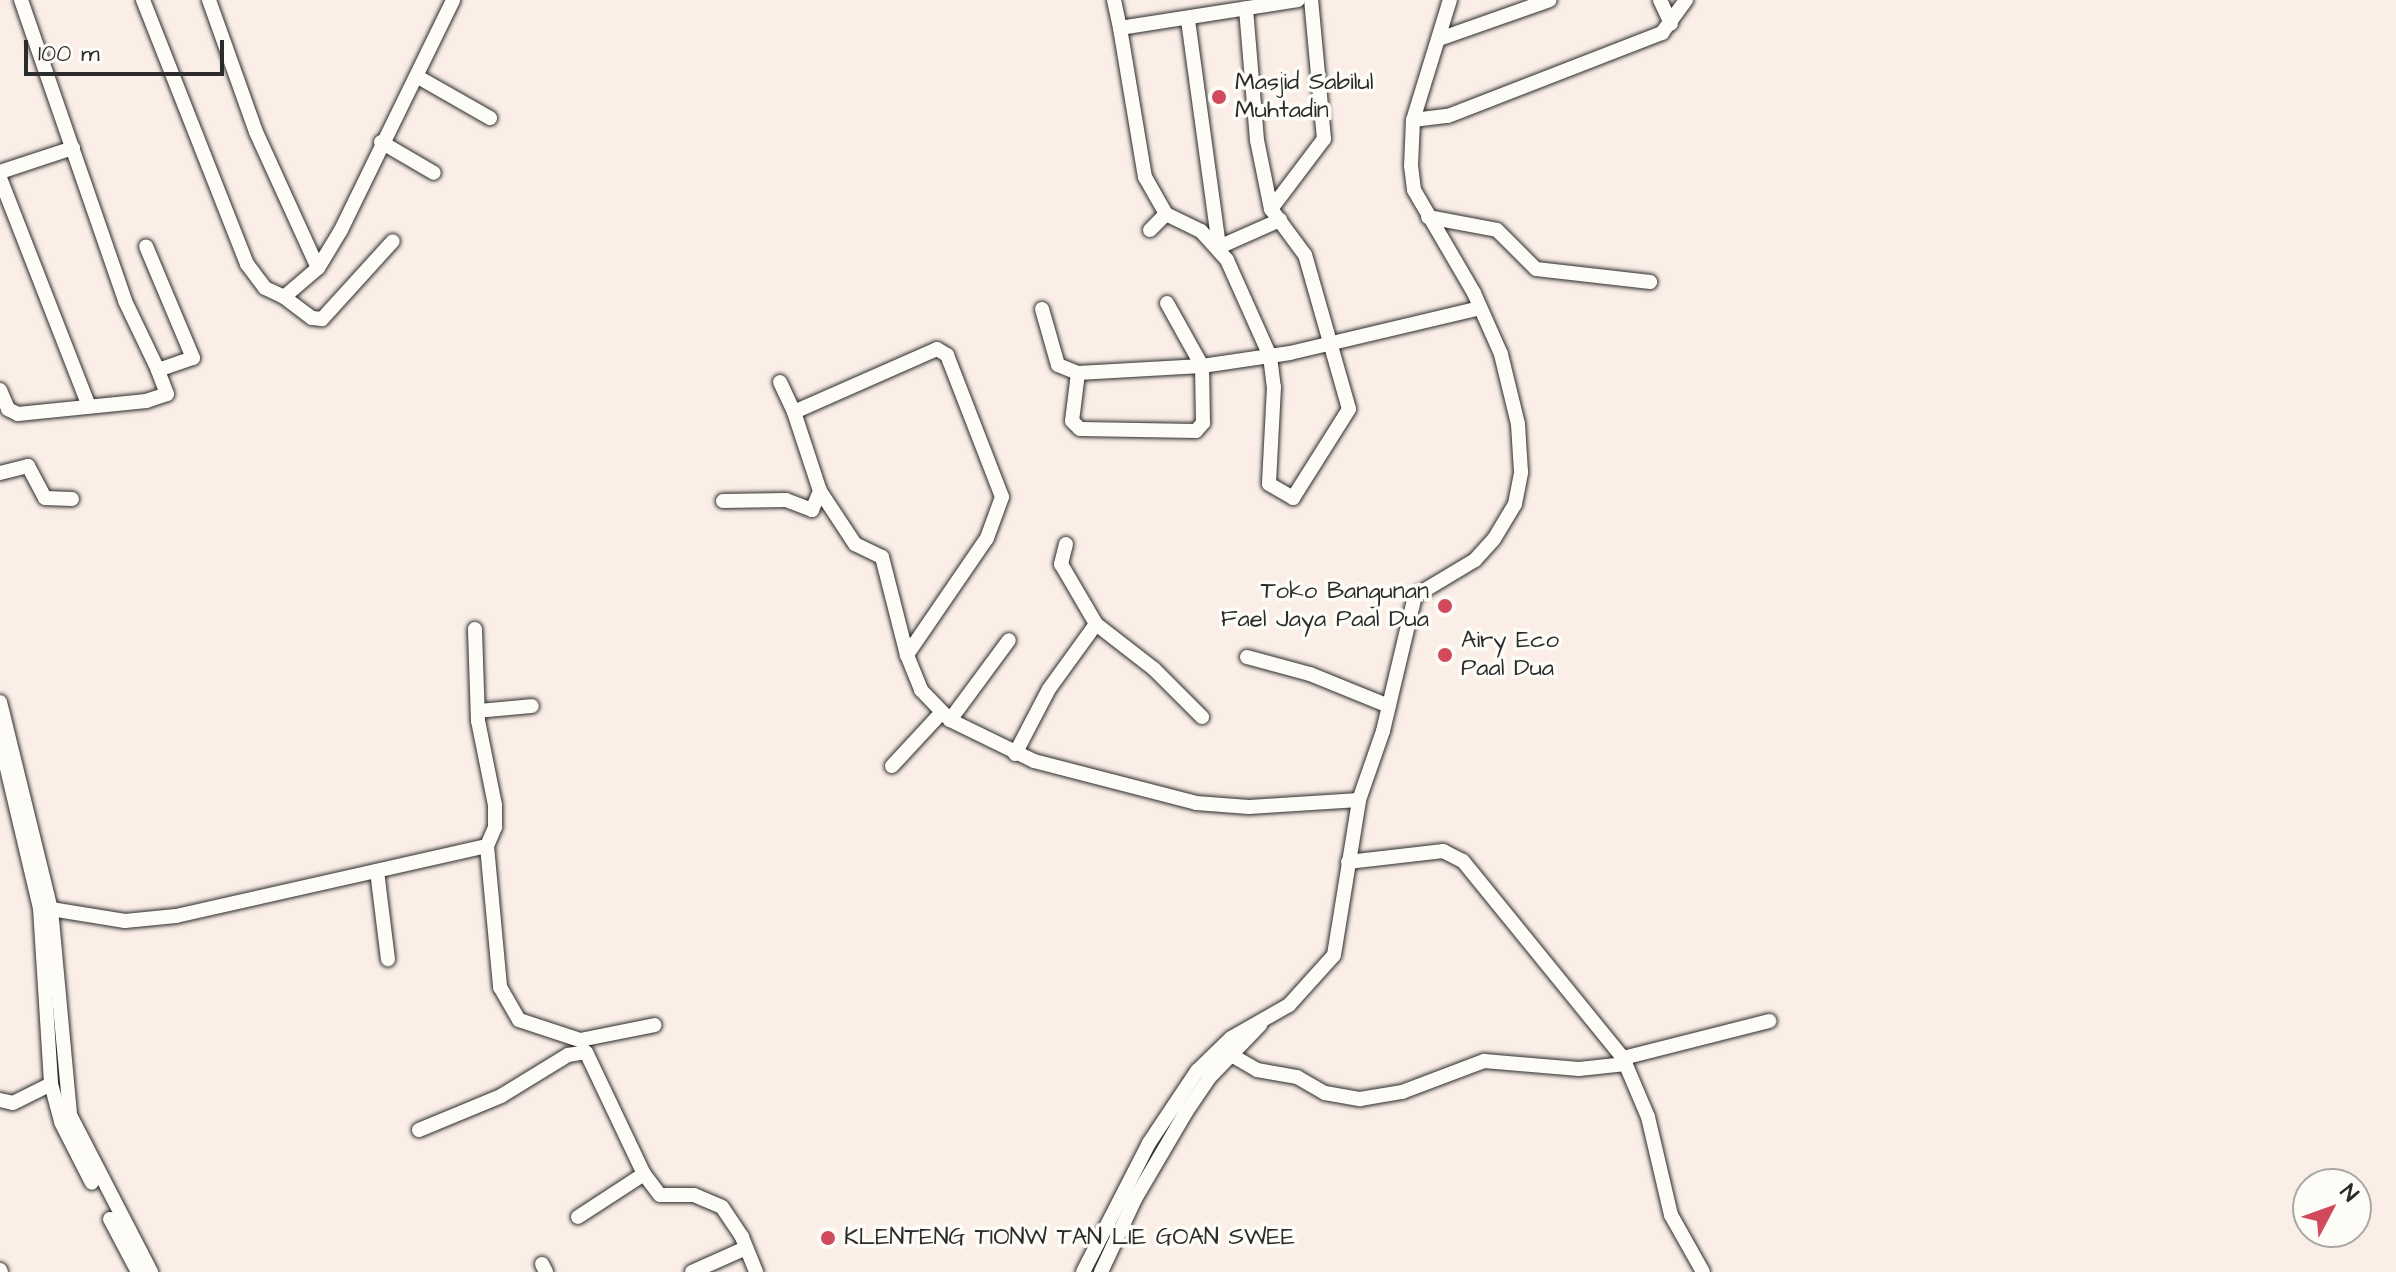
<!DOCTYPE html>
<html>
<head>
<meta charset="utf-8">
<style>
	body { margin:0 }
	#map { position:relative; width:2396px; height:1272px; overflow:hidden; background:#faeee7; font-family:"Architects Daughter",sans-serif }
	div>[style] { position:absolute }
	.roads { filter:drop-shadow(0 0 2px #2b2b2b) drop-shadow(0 0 2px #2b2b2b) }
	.street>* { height:14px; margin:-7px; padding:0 7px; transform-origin:7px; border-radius:7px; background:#fdfcf7 }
	.dots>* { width:22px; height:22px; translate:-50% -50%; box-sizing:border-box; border:4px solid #fdfcf7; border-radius:50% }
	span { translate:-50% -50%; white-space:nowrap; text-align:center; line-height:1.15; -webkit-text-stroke:7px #fdfcf7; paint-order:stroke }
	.poi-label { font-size:24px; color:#2b2b2b }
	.left { translate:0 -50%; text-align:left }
	.right { translate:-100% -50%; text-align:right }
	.north { position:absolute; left:2292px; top:1168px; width:80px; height:80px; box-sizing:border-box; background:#fdfcf7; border:2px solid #a9a8a5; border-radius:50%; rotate:49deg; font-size:22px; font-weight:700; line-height:32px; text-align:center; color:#2b2b2b }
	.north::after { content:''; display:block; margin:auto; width:28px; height:36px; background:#d1495b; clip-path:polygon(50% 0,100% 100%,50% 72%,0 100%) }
	.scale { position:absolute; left:24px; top:40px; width:200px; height:36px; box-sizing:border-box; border:4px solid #2b2b2b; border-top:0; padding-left:10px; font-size:24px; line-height:28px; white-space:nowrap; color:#2b2b2b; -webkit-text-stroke:6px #fdfcf7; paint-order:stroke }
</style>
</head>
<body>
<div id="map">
	<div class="roads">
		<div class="street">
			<div style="left:21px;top:0;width:318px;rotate:70.9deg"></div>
			<div style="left:125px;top:301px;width:76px;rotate:64.4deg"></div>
			<div style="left:158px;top:370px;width:37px;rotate:-19deg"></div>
			<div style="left:193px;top:358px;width:121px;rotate:-112.8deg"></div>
			<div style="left:143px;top:0;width:284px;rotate:68.5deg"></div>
			<div style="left:247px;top:264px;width:30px;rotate:53deg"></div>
			<div style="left:265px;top:288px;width:21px;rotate:25deg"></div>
			<div style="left:284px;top:297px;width:45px;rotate:-40.5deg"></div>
			<div style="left:318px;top:268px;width:44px;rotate:-58.8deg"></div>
			<div style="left:341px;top:230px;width:256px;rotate:-64deg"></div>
			<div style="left:209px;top:0;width:140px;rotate:70.4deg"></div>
			<div style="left:256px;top:132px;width:149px;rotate:65.5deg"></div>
			<div style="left:1114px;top:0;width:29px;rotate:78deg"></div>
			<div style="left:1120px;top:28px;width:180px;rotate:-8.9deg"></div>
			<div style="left:1660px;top:0;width:26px;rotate:65deg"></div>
			<div style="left:1188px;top:20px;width:229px;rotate:82.2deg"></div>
			<div style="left:1219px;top:247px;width:67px;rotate:-23.9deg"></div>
			<div style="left:1120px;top:28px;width:151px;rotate:80.5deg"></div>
			<div style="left:1145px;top:177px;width:43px;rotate:60.4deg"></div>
			<div style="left:1166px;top:214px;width:39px;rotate:26deg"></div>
			<div style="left:1201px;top:231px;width:39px;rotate:48deg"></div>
			<div style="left:1227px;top:260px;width:105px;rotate:65.9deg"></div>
			<div style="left:1270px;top:356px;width:31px;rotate:83deg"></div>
			<div style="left:1274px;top:387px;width:97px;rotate:93deg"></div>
			<div style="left:1269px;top:484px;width:28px;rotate:30deg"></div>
			<div style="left:1293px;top:498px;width:105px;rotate:-57.8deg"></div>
			<div style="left:1349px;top:409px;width:160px;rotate:-105.9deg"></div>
			<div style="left:1305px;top:255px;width:57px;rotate:-126.5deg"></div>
			<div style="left:1271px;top:209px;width:70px;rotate:-101.5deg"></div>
			<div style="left:1257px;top:140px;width:132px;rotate:-94.8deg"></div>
			<div style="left:1442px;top:38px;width:114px;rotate:-19.4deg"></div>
			<div style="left:418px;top:77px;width:83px;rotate:29.7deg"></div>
			<div style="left:1413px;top:120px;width:35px;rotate:-7deg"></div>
			<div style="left:1448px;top:116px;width:230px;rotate:-21.2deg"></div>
			<div style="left:1662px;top:33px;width:41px;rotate:-54deg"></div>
			<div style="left:381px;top:142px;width:61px;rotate:30.3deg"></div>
			<div style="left:0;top:172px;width:77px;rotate:-18.2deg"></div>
			<div style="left:0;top:178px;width:245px;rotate:68.7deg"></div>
			<div style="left:1271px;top:209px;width:88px;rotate:-52.9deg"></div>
			<div style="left:1324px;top:139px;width:140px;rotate:-95.3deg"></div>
			<div style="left:1428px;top:217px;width:70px;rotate:10.7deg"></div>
			<div style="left:1497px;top:230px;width:55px;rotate:45deg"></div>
			<div style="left:1536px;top:269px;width:115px;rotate:6.5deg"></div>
			<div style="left:1150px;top:230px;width:23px;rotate:-45deg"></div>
			<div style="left:284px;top:297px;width:35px;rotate:37deg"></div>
			<div style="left:312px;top:318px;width:10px;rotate:6deg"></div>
			<div style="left:322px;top:319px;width:105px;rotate:-47.7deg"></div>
			<div style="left:1042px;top:309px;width:58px;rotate:74.1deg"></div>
			<div style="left:1058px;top:365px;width:22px;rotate:22deg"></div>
			<div style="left:1078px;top:373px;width:124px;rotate:-3.2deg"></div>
			<div style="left:1202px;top:366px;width:89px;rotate:-8.4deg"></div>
			<div style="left:1290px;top:353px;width:195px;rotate:-13.3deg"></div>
			<div style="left:1078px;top:373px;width:48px;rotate:97.1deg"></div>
			<div style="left:1072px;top:421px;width:11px;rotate:45deg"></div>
			<div style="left:1080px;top:429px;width:116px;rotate:1deg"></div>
			<div style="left:1196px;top:431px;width:11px;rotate:-49deg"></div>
			<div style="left:1203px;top:423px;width:57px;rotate:-91deg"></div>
			<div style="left:1202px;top:366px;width:72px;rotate:-119.1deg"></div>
			<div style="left:780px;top:382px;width:33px;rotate:65deg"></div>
			<div style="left:794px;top:412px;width:156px;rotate:-23.8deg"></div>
			<div style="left:937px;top:349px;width:12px;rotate:31deg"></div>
			<div style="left:947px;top:355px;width:152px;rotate:68.8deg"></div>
			<div style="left:1002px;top:497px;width:44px;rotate:110.1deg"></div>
			<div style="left:987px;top:538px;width:142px;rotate:124.4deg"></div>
			<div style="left:907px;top:655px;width:38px;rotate:68deg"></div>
			<div style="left:921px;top:690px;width:42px;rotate:46deg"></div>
			<div style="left:950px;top:720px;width:93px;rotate:26deg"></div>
			<div style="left:1034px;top:761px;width:167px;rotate:14.5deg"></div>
			<div style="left:1196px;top:803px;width:53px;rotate:4.3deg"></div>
			<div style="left:1249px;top:807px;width:110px;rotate:-3.6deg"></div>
			<div style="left:0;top:390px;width:21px;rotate:67deg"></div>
			<div style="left:8px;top:409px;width:11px;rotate:27deg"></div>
			<div style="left:18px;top:414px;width:129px;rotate:-5.8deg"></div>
			<div style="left:146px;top:401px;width:22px;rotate:-18deg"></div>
			<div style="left:167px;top:394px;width:26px;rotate:-111deg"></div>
			<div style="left:794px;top:412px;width:83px;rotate:71.8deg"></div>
			<div style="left:0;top:473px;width:29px;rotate:-14deg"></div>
			<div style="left:28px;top:466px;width:36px;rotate:62deg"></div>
			<div style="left:45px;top:498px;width:27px;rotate:2deg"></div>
			<div style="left:723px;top:501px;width:63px;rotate:-0.9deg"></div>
			<div style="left:786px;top:500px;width:28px;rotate:21deg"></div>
			<div style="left:812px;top:510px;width:21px;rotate:-67deg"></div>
			<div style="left:820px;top:491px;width:64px;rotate:56.6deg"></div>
			<div style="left:855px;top:544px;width:30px;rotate:26deg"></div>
			<div style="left:882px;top:557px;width:101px;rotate:75.7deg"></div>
			<div style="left:1066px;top:544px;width:21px;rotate:104deg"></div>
			<div style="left:1061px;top:564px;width:69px;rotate:59.7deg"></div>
			<div style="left:1096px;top:624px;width:73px;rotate:37.8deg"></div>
			<div style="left:1154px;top:669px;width:68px;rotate:45deg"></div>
			<div style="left:1247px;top:657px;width:65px;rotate:15.1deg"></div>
			<div style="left:1310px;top:674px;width:85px;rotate:22.1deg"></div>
			<div style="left:0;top:702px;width:213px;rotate:76.2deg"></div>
			<div style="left:51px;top:909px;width:207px;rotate:84.7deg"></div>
			<div style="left:70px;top:1115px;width:177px;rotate:62.7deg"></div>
			<div style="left:478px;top:711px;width:54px;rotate:-5.3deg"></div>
			<div style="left:950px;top:720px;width:99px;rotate:-53.6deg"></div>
			<div style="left:0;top:739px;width:174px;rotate:76.7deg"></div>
			<div style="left:40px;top:908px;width:176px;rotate:86.4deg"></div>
			<div style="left:51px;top:1084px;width:39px;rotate:75deg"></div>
			<div style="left:61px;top:1122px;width:68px;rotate:63.1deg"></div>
			<div style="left:1015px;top:754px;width:73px;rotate:-62.4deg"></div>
			<div style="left:1049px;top:689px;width:80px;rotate:-54.1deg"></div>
			<div style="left:892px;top:766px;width:72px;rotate:-47.2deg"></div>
			<div style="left:487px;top:846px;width:142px;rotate:84.7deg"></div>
			<div style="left:500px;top:987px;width:38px;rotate:60deg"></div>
			<div style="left:519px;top:1020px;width:64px;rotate:18.2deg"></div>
			<div style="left:580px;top:1040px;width:76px;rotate:-11.3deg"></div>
			<div style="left:1348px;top:862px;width:96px;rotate:-6.6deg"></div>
			<div style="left:1443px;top:851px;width:22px;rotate:27deg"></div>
			<div style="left:1463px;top:861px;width:254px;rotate:50.9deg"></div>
			<div style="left:1623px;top:1058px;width:64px;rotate:67deg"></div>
			<div style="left:1648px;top:1117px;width:101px;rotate:76.8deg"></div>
			<div style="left:1671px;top:1215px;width:65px;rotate:60.7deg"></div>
			<div style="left:377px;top:871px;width:89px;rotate:82.9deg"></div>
			<div style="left:51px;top:909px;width:75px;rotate:9.2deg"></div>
			<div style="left:125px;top:921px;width:51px;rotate:-5.6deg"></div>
			<div style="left:176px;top:916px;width:319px;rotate:-12.7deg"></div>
			<div style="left:487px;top:846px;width:21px;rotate:-67deg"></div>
			<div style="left:495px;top:827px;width:22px;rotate:-90deg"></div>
			<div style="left:495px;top:805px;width:86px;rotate:-101.4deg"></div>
			<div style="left:478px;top:721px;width:92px;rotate:-91.9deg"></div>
			<div style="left:1233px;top:1056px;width:28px;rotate:30deg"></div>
			<div style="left:1257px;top:1070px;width:41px;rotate:9.9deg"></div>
			<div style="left:1297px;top:1077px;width:32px;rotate:30deg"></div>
			<div style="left:1325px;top:1093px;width:36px;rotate:10deg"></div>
			<div style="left:1360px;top:1099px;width:43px;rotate:-9.5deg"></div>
			<div style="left:1402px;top:1092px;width:88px;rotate:-20.7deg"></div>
			<div style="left:1484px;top:1061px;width:95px;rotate:4.8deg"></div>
			<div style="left:1579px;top:1069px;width:47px;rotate:-6.1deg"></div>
			<div style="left:1623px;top:1058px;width:151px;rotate:-14.2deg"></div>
			<div style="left:0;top:1100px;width:13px;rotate:13deg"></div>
			<div style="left:13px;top:1103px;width:42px;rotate:-26.6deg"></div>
			<div style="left:419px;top:1130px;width:89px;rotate:-22.5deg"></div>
			<div style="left:501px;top:1096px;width:79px;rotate:-31.5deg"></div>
			<div style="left:568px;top:1055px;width:18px;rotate:-9deg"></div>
			<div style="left:586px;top:1052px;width:135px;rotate:64.6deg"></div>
			<div style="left:578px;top:1217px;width:79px;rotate:-33.1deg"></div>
			<div style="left:644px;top:1174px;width:26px;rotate:53deg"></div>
			<div style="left:660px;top:1195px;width:34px"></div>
			<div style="left:694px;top:1195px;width:30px;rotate:23deg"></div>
			<div style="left:722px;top:1207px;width:36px;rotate:56deg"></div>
			<div style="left:742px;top:1237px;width:38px;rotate:68deg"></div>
			<div style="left:110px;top:1219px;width:60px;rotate:62.2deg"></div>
			<div style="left:542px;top:1264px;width:9px;rotate:63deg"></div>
			<div style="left:0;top:1270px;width:2px;rotate:63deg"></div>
			<div style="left:692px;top:1272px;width:59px;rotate:-24deg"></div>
			<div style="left:1083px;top:1272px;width:145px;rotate:-62.9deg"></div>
			<div style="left:1149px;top:1143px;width:87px;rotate:-56.3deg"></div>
			<div style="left:1197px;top:1071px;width:47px;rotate:-44.1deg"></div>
			<div style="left:1231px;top:1038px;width:67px;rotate:-29.6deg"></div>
			<div style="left:1289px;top:1005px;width:67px;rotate:-48deg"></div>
			<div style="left:1334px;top:955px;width:157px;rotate:-80.8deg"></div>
			<div style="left:1359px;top:800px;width:73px;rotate:-70.8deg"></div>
			<div style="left:1383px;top:731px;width:139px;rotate:-76.7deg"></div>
			<div style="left:1415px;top:596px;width:70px;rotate:-31deg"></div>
			<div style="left:1475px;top:560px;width:28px;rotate:-48deg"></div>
			<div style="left:1494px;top:539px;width:41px;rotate:-59deg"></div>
			<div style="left:1515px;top:504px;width:33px;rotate:-79deg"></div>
			<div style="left:1521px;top:472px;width:48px;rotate:-93.6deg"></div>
			<div style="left:1518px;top:424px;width:72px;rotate:-103.7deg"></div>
			<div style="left:1501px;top:354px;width:67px;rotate:-113.9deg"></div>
			<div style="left:1474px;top:293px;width:119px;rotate:-120.2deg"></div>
			<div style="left:1414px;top:190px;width:24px;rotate:-97deg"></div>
			<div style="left:1411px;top:166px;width:46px;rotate:-87.5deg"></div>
			<div style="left:1413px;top:120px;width:126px;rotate:-72.9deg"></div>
			<div style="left:1101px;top:1272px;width:81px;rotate:-65deg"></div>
			<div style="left:1135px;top:1199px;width:101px;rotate:-59.6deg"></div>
			<div style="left:1186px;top:1112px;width:41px;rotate:-55.9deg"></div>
			<div style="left:1209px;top:1078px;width:74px;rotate:-46.1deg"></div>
		</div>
	</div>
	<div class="dots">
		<div style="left:1219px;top:97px;background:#d1495b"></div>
		<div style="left:1445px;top:606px;background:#d1495b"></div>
		<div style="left:1445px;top:655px;background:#d1495b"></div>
		<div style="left:828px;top:1238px;background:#d1495b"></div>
	</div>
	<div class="poi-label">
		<span class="left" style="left:1235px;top:97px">Masjid Sabilul<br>Muhtadin</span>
		<span class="right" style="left:1429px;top:606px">Toko Bangunan<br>Fael Jaya Paal Dua</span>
		<span class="left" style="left:1461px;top:655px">Airy Eco<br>Paal Dua</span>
		<span class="left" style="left:844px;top:1238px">KLENTENG TIONW TAN LIE GOAN SWEE</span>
	</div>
	<div class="north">N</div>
	<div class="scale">100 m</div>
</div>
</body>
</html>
